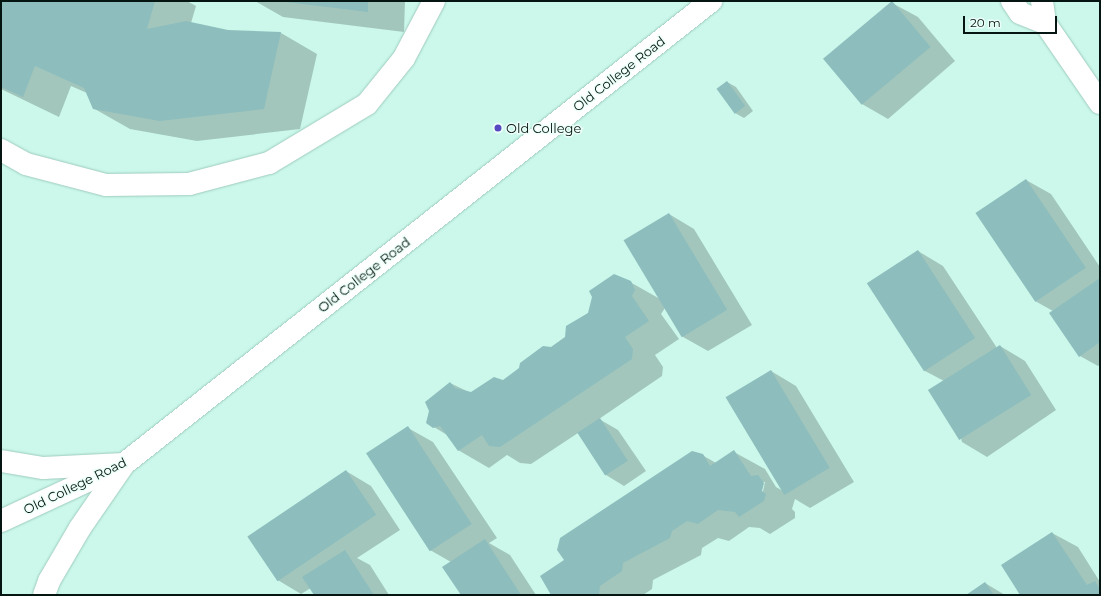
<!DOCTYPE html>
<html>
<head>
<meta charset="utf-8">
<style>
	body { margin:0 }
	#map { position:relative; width:1101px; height:596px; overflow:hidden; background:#cbf8eb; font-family:Montserrat,sans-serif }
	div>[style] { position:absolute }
	.shadow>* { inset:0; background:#0003 }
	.building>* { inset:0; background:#8dbdbd; transform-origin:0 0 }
	.roads { filter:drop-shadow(0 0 1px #9fcbbe) drop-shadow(0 0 1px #9fcbbe) }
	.minor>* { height:22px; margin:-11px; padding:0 11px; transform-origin:11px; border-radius:11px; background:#fff }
	.major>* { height:22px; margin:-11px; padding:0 11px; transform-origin:11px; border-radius:11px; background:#fff }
	.dots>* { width:11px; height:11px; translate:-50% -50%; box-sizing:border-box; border:2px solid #edfff9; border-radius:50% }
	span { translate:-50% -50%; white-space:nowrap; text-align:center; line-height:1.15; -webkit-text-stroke:3px #edfff9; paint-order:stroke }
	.street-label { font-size:13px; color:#051511 }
	.poi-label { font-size:13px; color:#051511 }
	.left { translate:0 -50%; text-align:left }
	.frame { position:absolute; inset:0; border:2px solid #051511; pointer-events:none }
	.scale { position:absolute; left:963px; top:16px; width:94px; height:18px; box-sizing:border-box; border:2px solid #051511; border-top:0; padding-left:5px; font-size:12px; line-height:14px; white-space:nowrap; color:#051511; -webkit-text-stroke:3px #edfff9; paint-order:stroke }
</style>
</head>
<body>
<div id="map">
	<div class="shadow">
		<div style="clip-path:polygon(1px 1px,187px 1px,196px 6px,191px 23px,228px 31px,281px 33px,317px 54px,300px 129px,197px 141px,130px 129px,93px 108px,87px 93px,71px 86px,59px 117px,1px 89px)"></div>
		<div style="clip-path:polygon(255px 1px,405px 1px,404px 32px,283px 17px)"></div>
		<div style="clip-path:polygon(892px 3px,918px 17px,955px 61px,888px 119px,862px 104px)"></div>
		<div style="clip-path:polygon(727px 82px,736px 87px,753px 111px,744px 118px,735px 113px)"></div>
		<div style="clip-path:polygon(1026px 180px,1051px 194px,1100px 267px,1100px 365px,1098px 366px,1080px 356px,1053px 311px,1035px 301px)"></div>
		<div style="clip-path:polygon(669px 214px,694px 229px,752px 325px,708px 351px,683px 337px,665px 308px,661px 314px,679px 339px,655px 355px,663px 367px,662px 376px,599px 419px,618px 430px,646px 471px,624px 486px,606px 475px,578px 433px,531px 464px,520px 463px,507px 455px,489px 468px,458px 450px,447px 435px,434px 427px,450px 383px,471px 393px,503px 381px,566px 337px,588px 313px,630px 282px,660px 299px)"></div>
		<div style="clip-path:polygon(918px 251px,943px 266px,997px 348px,1000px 346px,1025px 361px,1056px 410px,987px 457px,962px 442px,946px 382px,925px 371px)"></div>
		<div style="clip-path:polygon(evenodd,771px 371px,796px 386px,854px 482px,810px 508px,795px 499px,792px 509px,795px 512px,795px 518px,770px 534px,760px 528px,749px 527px,729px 541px,718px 538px,702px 548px,701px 555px,653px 580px,652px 589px,643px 595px,553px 595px,566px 560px,702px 455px,716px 463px,734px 452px,765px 469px,776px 487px,783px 491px,771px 371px,763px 482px,765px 482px,762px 496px,760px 495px,763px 482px)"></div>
		<div style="clip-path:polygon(408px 428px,433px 442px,497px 538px,489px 543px,510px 555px,536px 595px,462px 595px,451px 562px,430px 550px)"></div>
		<div style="clip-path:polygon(346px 471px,371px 486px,400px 530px,357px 558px,370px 565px,389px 595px,315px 595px,311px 588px,301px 594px,276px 579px)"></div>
		<div style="clip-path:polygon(1052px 533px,1078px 547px,1100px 582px,1100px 595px,1021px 595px)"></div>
		<div style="clip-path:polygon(985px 583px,1005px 595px,967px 595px)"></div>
	</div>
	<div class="building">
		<div style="clip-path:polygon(1px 1px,155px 1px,147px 29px,186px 21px,228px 30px,281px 32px,264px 109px,160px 121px,93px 109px,84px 88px,35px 66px,23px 97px,1px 87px)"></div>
		<div style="clip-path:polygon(368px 1px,368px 12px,286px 2px,286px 1px)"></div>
		<div style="left:892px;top:1px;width:60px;height:90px;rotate:50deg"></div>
		<div style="left:727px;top:81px;width:31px;height:13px;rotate:54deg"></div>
		<div style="left:1026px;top:179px;width:107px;height:61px;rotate:56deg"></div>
		<div style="left:669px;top:213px;width:113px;height:53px;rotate:59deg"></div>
		<div style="left:918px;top:250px;width:105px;height:61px;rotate:57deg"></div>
		<div style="clip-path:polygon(614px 274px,631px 281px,635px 290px,632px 296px,649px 321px,625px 337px,633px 349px,632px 359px,500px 447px,489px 446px,482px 435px,458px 451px,440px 426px,433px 428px,426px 423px,429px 411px,425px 402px,450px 382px,455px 388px,471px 392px,494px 377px,503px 380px,519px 368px,520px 363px,543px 346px,551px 347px,565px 337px,566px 326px,588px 313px,592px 297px,589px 291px)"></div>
		<div style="clip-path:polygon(1100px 278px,1100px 342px,1079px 357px,1049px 313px)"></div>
		<div style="left:1000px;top:345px;width:59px;height:85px;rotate:58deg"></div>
		<div style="left:771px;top:370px;width:114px;height:53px;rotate:59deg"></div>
		<div style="left:600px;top:418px;width:51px;height:27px;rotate:57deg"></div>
		<div style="left:408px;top:426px;width:117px;height:50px;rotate:57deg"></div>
		<div style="clip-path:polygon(734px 450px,751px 476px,758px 475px,764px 483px,762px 491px,766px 494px,764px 501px,739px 517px,735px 512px,718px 510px,698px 524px,687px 521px,672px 531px,670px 538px,623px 563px,622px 571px,600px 586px,599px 595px,551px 595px,540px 576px,564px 560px,557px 550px,560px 538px,692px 451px,703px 454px,710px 466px)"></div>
		<div style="left:346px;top:470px;width:54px;height:119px;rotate:56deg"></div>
		<div style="clip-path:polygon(1052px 532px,1087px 585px,1095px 581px,1100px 589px,1100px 595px,1020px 595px,1001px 565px)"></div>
		<div style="clip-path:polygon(485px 539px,521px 595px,461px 595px,442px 567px)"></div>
		<div style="clip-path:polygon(345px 550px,374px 595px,314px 595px,302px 577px)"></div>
		<div style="clip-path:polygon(985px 582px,994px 595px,966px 595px)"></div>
	</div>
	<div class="roads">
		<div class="minor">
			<div style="left:1012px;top:1px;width:14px;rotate:56deg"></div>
			<div style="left:1020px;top:13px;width:27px;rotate:22deg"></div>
			<div style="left:1042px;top:1px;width:22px;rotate:82deg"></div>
			<div style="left:1045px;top:23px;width:97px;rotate:55.5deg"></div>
			<div style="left:1px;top:150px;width:29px;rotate:29deg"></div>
			<div style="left:26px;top:164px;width:83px;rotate:14.7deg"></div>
			<div style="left:106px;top:185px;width:83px;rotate:-0.7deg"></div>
			<div style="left:189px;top:184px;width:83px;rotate:-14.7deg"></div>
			<div style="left:269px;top:163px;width:114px;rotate:-31deg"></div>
			<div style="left:367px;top:104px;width:59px;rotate:-51.2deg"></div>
			<div style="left:404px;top:58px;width:64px;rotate:-62.2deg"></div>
			<div style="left:1px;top:521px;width:136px;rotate:-24.9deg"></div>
			<div style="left:124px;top:464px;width:748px;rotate:-38.26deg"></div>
		</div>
		<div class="major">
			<div style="left:1px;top:461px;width:43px;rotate:9.5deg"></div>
			<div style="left:43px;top:468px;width:81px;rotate:-2.8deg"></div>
			<div style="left:44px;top:595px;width:15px;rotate:-70deg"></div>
			<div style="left:49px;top:581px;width:61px;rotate:-59.7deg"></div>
			<div style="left:80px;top:528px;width:78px;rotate:-55.5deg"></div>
		</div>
	</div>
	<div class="dots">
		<div style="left:498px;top:128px;background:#5648c0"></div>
	</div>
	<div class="street-label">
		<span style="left:619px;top:74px;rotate:-38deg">Old College Road</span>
		<span style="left:364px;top:275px;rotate:-38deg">Old College Road</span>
		<span style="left:75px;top:486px;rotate:-26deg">Old College Road</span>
	</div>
	<div class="poi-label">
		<span class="left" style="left:506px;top:128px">Old College</span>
	</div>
	<div class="frame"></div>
	<div class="scale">20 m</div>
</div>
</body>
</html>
